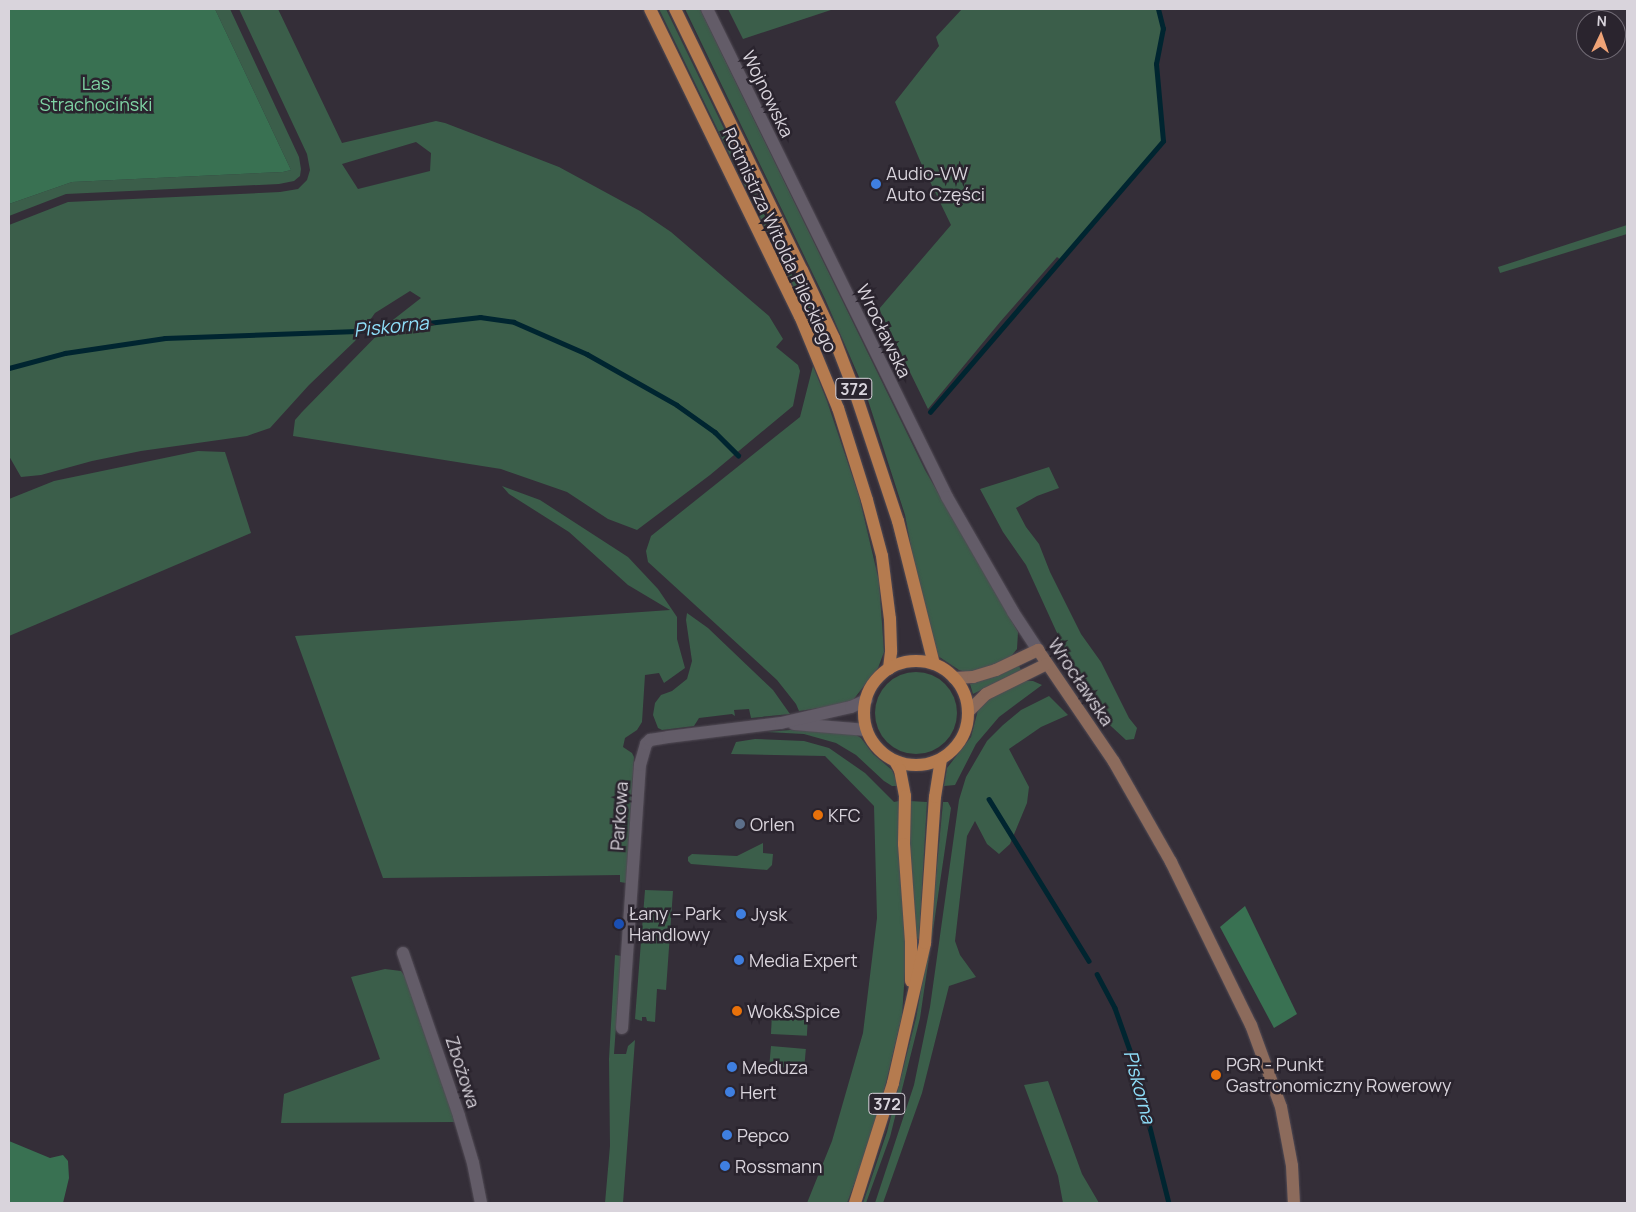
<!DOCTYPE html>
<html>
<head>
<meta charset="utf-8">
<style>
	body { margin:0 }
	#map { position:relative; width:1636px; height:1212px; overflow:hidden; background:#342e38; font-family:Manrope,sans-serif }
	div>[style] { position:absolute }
	.green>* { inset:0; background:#3b5e4a; transform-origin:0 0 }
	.round { border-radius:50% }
	.forest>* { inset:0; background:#397152 }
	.stream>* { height:4.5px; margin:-2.25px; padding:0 2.25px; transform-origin:2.25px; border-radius:2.25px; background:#002530 }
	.roads { filter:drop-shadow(0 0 1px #514b55) drop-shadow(0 0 1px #514b55) }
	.minor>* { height:12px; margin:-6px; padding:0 6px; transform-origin:6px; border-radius:6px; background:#635c68 }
	.secondary>* { height:12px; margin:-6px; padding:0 6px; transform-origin:6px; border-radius:6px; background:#8c6b5c }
	.primary>* { height:12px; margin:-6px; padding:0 6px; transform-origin:6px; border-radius:6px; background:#b57b4f }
	.primary>.ring { margin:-6px; padding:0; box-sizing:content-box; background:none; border:12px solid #b57b4f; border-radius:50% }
	.dots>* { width:14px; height:14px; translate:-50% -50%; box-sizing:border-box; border:2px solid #2a242e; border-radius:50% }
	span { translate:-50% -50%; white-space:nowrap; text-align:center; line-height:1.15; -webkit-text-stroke:5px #2a242e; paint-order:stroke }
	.shield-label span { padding:1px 4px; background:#2a242e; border:1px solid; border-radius:4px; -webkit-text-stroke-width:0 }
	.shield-label { font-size:16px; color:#d9d4dc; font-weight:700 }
	.park-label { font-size:18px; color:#7fd4a4 }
	.street-label { font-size:18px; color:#d9d4dc }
	.poi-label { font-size:18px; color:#d9d4dc }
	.left { translate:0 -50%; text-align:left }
	.water-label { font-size:19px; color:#8edef9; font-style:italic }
	.frame { position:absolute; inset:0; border:10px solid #d9d4dc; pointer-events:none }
	.north { position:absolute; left:1576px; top:10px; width:50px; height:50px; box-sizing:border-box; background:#2a242e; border:1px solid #706a74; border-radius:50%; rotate:3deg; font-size:14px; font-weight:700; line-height:20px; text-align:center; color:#d9d4dc }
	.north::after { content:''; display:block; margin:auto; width:18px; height:22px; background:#efa377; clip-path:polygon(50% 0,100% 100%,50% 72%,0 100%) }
</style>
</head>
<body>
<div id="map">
	<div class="green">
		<div style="clip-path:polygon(215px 9px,230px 9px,299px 157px,301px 169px,300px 176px,294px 181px,279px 184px,66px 194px,9px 216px,9px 204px,72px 182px,283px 172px,291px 170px)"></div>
		<div style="clip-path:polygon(evenodd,239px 9px,278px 9px,342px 143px,436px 121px,445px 123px,559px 167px,640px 211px,671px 232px,769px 316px,783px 339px,776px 347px,798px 365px,800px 371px,793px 406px,710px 475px,637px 530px,608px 519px,567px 492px,501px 469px,293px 436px,295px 420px,302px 412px,389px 323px,421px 298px,410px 291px,375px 313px,355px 341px,309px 385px,270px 428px,247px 436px,141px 451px,92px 461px,41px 475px,21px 477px,9px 456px,9px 225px,68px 202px,280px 192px,298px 189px,307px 180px,310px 170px,307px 154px,239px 9px,416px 142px,431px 153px,430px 171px,358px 189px,342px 164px,416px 142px)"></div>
		<div style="clip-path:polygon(659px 9px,666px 9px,754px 190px,813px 312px,808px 316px)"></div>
		<div style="clip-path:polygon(685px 9px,700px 9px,925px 470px,1018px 632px,1017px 649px,1008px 660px,969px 673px,959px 670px,938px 656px,916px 574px,905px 515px,865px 391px,825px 299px)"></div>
		<div style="clip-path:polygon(728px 9px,834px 9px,743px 39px)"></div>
		<div style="clip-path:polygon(962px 9px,1158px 9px,1163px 29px,1156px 64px,1163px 141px,1061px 260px,1057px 257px,1000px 322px,928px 409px,879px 309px,951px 225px,921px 163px,895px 102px,939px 46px,936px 37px)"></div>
		<div style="clip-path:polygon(1627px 225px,1627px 234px,1500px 273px,1498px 267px)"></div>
		<div style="clip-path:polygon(813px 366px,827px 401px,859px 496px,879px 581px,884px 652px,878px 668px,853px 700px,839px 705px,799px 711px,796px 704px,777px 680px,648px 562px,646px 551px,651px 536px,800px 417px)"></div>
		<div style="clip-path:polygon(198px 451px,225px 452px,251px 533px,9px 636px,9px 499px,54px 481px)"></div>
		<div style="clip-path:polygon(1049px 467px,1059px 488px,1037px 496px,1016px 508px,1026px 527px,1039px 544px,1050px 572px,1081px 634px,1101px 662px,1129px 718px,1137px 728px,1134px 739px,1126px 740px,1099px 715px,1084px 692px,1026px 565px,1003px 532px,980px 489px)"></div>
		<div style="clip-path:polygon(502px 486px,540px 500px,628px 557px,658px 589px,677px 617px,677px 639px,685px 668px,664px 683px,659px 673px,645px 675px,642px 722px,637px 730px,625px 738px,623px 747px,632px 753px,634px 757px,626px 883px,620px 882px,620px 875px,383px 878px,295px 636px,670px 610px,628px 585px,569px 532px,509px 494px)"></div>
		<div style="clip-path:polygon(687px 613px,708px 628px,773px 690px,790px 714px,751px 718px,749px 709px,734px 710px,735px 716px,732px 714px,699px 718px,694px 726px,662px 730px,658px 728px,653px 715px,655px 703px,661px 695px,672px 691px,687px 679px,692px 661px,686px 620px)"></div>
		<div style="clip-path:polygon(1019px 666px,1021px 670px,973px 694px,970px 684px)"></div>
		<div class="round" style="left:875px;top:672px;width:82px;height:82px"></div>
		<div style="clip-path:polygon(1022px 681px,1033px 681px,1042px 685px,999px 717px,976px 744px,955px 785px,944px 786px,947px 768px,971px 737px,978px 710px,984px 702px)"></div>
		<div style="clip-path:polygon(1049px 696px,1068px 715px,1041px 727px,1009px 749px,1029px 787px,1027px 803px,1010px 844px,999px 854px,987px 844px,975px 821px,967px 836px,955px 941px,960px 955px,976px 977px,949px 986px,922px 1093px,883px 1203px,875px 1203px,914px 1085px,930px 1007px,959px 800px,966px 777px,987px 741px,1003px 725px,1021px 710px)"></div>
		<div style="clip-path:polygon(790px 730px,853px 733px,861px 738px,873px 754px,892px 770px,899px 786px,892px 786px,884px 781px,856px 755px,836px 743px,804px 734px,767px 732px)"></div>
		<div style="clip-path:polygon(755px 739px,804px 741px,829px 748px,865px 773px,894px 802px,899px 801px,907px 942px,902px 1016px,884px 1091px,860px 1169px,847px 1203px,807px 1203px,832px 1141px,863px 1033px,877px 918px,874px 806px,825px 756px,731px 754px,736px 742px)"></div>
		<div style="clip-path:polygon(909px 801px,927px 802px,919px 939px,915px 938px,910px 859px)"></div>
		<div style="clip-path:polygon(943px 802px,948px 802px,951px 808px,920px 1018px,890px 1137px,866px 1203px,863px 1203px,887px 1132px,916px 1018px,930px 939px)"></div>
		<div style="clip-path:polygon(763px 843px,763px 853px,773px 854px,772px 865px,767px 870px,691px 864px,688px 861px,688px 857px,692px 854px,737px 856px)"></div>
		<div style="clip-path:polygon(645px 890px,673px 891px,666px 990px,657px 989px,655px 1022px,647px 1021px,646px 1017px,642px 1017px,642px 1021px,635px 1019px)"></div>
		<div style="clip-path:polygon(615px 955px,621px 956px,614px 1054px,626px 1054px,628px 1046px,635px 1040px,623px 1203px,605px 1203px,610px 1146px,609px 1059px)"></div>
		<div style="clip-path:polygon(385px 969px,401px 971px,409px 982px,456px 1122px,281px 1123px,284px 1094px,380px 1059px,351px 977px)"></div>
		<div style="left:772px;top:1014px;width:36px;height:20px;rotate:3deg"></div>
		<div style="left:771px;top:1046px;width:35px;height:20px;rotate:5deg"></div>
		<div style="clip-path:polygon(1048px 1081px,1082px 1174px,1099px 1203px,1063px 1203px,1058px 1176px,1024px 1085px)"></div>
	</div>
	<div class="forest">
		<div style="clip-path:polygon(9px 9px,215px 9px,291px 170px,283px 172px,72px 182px,9px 204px)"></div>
		<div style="clip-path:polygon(1245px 906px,1297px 1014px,1274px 1028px,1220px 927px)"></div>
		<div style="clip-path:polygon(9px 1141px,50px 1158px,63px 1155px,68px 1161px,69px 1178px,63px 1203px,9px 1203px)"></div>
	</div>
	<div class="stream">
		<div style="left:9px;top:368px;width:58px;rotate:-15deg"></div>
		<div style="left:65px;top:353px;width:101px;rotate:-8.5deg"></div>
		<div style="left:165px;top:338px;width:192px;rotate:-2.1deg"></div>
		<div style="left:357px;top:331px;width:124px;rotate:-6.5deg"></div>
		<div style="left:480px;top:317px;width:34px;rotate:8deg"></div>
		<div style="left:514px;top:322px;width:80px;rotate:23.7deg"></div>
		<div style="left:587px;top:354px;width:103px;rotate:29.5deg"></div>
		<div style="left:677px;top:405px;width:47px;rotate:35.4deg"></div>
		<div style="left:715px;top:432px;width:33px;rotate:45deg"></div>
		<div style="left:930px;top:412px;width:357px;rotate:-49.3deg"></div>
		<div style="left:1163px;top:141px;width:77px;rotate:-95.2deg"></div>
		<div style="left:1156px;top:64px;width:36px;rotate:-79deg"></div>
		<div style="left:1163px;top:29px;width:21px;rotate:-104deg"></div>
		<div style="left:989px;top:799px;width:190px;rotate:58.3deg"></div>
		<div style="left:1097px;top:974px;width:38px;rotate:62deg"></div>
		<div style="left:1115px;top:1008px;width:51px;rotate:70.5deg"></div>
		<div style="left:1132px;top:1056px;width:152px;rotate:75.9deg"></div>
	</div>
	<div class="roads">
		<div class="minor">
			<div style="left:707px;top:9px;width:544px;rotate:63.81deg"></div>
			<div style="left:947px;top:497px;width:133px;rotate:60.1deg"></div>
			<div style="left:1013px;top:612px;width:45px;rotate:56.7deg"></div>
			<div style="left:794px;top:724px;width:73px;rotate:4.7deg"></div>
			<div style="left:403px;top:953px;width:172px;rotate:71deg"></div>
			<div style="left:459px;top:1116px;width:49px;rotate:73.4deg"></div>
			<div style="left:473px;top:1163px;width:41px;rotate:78.7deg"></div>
			<div style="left:622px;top:1028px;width:264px;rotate:-86.1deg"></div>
			<div style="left:640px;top:765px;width:22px;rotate:-74deg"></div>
			<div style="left:646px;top:744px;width:6px;rotate:-45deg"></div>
			<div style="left:650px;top:740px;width:18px;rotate:-9deg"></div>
			<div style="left:668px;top:737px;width:114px;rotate:-7.1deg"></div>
			<div style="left:781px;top:723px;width:72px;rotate:-12.9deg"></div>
			<div style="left:851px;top:707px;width:17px;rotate:-24deg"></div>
		</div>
		<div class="secondary">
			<div style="left:954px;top:678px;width:19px;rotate:-3deg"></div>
			<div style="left:973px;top:677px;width:24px;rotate:-17deg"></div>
			<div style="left:996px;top:670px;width:47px;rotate:-25.5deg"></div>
			<div style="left:1038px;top:650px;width:135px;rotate:55.8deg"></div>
			<div style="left:1114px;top:762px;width:115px;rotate:60.3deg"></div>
			<div style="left:1171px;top:862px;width:182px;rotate:63.9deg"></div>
			<div style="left:1251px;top:1025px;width:87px;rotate:69.9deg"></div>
			<div style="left:1281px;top:1107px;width:60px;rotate:79.4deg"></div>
			<div style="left:1292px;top:1166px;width:37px;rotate:87deg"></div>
			<div style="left:968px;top:712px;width:25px;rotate:-45deg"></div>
			<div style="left:986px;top:694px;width:68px;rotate:-26.2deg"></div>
		</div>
		<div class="primary">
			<div style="left:650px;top:9px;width:342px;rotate:64deg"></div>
			<div style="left:800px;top:316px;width:100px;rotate:67.6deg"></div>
			<div style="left:838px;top:408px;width:96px;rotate:72.5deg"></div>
			<div style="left:867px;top:500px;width:58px;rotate:75deg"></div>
			<div style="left:882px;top:556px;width:64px;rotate:82.8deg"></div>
			<div style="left:890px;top:619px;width:33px;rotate:88deg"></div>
			<div style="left:891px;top:652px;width:17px;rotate:97deg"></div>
			<div style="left:675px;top:9px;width:290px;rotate:64.1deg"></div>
			<div style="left:802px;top:270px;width:75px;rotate:64.8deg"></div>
			<div style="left:834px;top:338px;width:61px;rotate:68.9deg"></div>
			<div style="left:856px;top:395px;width:133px;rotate:71.6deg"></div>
			<div style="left:898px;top:521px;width:147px;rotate:75.9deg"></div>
			<div class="ring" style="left:864px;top:661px;width:92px;height:92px"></div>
			<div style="left:895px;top:761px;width:10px;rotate:61deg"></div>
			<div style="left:900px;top:770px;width:26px;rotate:79deg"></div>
			<div style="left:905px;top:796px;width:48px;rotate:91.2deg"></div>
			<div style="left:904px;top:844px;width:98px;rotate:85.9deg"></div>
			<div style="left:911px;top:942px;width:39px;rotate:90deg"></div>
			<div style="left:855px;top:1203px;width:126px;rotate:-72.4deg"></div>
			<div style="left:893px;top:1083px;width:144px;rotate:-77.1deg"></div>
			<div style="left:925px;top:943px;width:146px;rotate:-86.1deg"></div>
			<div style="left:935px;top:797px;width:38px;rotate:-81deg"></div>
		</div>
	</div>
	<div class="dots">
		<div style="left:876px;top:184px;background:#3f7fe0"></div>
		<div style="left:818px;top:815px;background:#e8710a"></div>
		<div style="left:740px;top:824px;background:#5c6f8a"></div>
		<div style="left:741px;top:914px;background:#3f7fe0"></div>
		<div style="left:619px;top:924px;background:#1a4fb4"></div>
		<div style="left:739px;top:960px;background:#3f7fe0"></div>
		<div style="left:737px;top:1011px;background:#e8710a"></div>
		<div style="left:732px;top:1067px;background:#3f7fe0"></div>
		<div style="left:1216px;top:1075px;background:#e8710a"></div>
		<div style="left:730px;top:1092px;background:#3f7fe0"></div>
		<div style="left:727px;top:1135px;background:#3f7fe0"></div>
		<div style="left:725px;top:1166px;background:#3f7fe0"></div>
	</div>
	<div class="shield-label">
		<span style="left:854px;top:389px">372</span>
		<span style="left:887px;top:1104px">372</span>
	</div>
	<div class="park-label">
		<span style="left:96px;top:94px">Las<br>Strachociński</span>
	</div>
	<div class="street-label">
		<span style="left:768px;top:94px;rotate:64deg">Wojnowska</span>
		<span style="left:780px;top:240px;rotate:65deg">Rotmistrza Witolda Pileckiego</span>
		<span style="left:884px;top:331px;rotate:64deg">Wrocławska</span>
		<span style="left:1081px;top:682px;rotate:56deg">Wrocławska</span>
		<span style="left:619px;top:816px;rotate:-86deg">Parkowa</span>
		<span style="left:463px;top:1072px;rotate:72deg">Zbożowa</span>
	</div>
	<div class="poi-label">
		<span class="left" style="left:886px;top:184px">Audio-VW<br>Auto Części</span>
		<span class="left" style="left:828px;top:815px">KFC</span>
		<span class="left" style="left:750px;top:824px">Orlen</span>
		<span class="left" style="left:629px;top:924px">Łany – Park<br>Handlowy</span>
		<span class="left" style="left:751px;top:914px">Jysk</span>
		<span class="left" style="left:749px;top:960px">Media Expert</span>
		<span class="left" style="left:747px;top:1011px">Wok&amp;Spice</span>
		<span class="left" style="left:1226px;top:1075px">PGR - Punkt<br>Gastronomiczny Rowerowy</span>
		<span class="left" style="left:742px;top:1067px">Meduza</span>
		<span class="left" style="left:740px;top:1092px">Hert</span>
		<span class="left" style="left:737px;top:1135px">Pepco</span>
		<span class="left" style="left:735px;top:1166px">Rossmann</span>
	</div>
	<div class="water-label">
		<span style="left:391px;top:327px;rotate:-6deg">Piskorna</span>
		<span style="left:1139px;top:1087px;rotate:75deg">Piskorna</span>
	</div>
	<div class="frame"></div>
	<div class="north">N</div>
</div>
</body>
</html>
